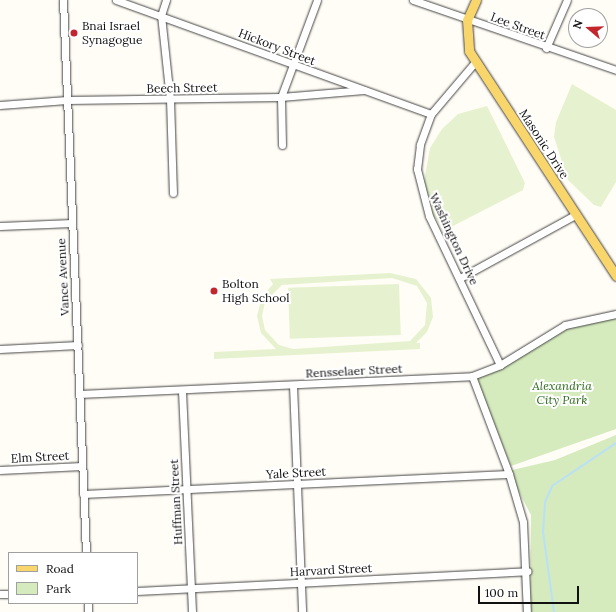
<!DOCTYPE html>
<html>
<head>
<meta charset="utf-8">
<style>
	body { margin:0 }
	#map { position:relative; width:616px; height:612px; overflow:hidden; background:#fffdf5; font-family:Lora,serif }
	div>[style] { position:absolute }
	.green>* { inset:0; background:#d5ebbd }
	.pitch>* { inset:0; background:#e6f2cf; transform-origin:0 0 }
	.stream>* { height:2px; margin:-1px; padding:0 1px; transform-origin:1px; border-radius:1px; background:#b9e0f7 }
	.roads { filter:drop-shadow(0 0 1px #444) drop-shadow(0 0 1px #444) }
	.minor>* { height:7px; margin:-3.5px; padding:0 3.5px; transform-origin:3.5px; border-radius:3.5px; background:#fff }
	.major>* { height:9px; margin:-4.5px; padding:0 4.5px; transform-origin:4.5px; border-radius:4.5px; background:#f9d66b }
	.dots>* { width:11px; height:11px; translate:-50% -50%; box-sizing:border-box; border:2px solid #fff; border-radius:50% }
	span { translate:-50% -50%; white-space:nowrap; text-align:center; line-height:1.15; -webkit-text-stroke:4px #fff; paint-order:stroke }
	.poi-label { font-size:12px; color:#111 }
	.left { translate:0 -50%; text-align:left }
	.street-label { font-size:12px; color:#111 }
	.park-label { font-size:12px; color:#2f6b1f; font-style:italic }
	.legend { position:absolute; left:8px; top:552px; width:130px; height:52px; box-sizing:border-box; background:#fff; border:1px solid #a0a0a0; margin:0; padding:5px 7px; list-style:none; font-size:12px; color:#111 }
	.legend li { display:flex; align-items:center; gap:8px; height:20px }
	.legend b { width:20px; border:1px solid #a0a0a0 }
	.north { position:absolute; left:568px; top:8px; width:40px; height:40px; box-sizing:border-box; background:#fff; border:1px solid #a0a0a0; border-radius:50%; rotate:289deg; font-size:11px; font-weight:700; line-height:16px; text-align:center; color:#111 }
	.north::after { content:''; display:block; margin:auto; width:14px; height:18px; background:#c4262e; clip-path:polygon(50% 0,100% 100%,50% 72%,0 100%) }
	.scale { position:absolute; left:478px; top:586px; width:101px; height:18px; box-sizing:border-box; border:2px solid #111; border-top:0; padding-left:5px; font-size:12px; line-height:14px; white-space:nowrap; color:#111; -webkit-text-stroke:3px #fff; paint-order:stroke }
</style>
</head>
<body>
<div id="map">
	<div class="green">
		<div style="clip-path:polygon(616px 315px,616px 429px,511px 466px,476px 378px,566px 327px)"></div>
		<div style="clip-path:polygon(616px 435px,616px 612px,530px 612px,531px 515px,508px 471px,555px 460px)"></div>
	</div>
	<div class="pitch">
		<div style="clip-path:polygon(572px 84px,616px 110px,616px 182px,601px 207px,594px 205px,568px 180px,554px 137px,556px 122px)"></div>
		<div style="clip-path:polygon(487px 106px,525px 183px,523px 190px,445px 230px,433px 215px,424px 182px,430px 148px,442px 129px,458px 114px)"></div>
		<div style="clip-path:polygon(evenodd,390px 273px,416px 279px,431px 298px,433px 317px,427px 332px,416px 343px,420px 343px,420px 349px,214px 359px,214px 352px,276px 349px,261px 333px,257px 316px,262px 297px,273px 284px,270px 279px,390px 273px,392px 278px,417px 286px,427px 303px,425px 325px,410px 341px,293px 349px,279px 345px,265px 330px,262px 316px,265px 302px,282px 285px,392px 278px)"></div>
		<div style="left:399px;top:284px;width:51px;height:111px;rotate:88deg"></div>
	</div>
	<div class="stream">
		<div style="left:554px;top:612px;width:81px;rotate:-97.8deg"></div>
		<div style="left:543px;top:532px;width:30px;rotate:-86deg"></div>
		<div style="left:545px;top:502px;width:17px;rotate:-66deg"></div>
		<div style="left:552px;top:486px;width:77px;rotate:-33.9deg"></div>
	</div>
	<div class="roads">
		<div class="minor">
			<div style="left:63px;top:0;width:553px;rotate:87.62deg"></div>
			<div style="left:116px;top:0;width:335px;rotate:19.9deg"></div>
			<div style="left:166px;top:0;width:16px;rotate:108deg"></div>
			<div style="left:161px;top:15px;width:84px;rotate:83.9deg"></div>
			<div style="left:170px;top:99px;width:94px;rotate:88.2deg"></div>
			<div style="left:413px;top:0;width:215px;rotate:19deg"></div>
			<div style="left:546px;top:48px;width:52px;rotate:-66.4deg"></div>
			<div style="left:476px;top:61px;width:70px;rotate:130.3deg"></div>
			<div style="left:431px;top:114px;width:33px;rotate:110deg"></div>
			<div style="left:420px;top:145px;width:24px;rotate:97deg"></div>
			<div style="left:417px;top:169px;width:49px;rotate:75.7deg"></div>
			<div style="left:429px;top:216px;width:165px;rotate:64.5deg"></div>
			<div style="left:0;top:105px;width:67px;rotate:-4.3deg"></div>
			<div style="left:67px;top:100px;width:214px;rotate:-0.8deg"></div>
			<div style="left:281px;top:97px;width:83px;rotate:-4.8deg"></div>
			<div style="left:282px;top:145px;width:48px;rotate:-91.2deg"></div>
			<div style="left:281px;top:97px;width:103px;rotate:-69.6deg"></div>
			<div style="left:0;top:226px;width:72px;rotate:-2.4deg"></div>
			<div style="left:460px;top:278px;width:131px;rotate:-28.7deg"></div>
			<div style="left:0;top:349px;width:78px;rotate:-2.9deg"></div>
			<div style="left:472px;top:376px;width:105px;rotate:69.3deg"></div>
			<div style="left:509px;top:474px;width:50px;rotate:73.7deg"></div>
			<div style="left:523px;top:522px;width:90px;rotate:87.5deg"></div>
			<div style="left:293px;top:385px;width:227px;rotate:87.7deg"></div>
			<div style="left:182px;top:391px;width:221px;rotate:87.4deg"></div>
			<div style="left:79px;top:394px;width:393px;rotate:-2.6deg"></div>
			<div style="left:472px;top:376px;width:30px;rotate:-21deg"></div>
			<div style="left:500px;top:365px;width:76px;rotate:-31.6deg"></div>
			<div style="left:565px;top:325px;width:52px;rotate:-12.2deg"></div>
			<div style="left:0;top:470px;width:82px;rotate:-2.8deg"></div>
			<div style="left:83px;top:494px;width:426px;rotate:-2.7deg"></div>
			<div style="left:137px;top:591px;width:391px;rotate:-2.9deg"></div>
			<div style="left:0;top:594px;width:9px"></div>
			<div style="left:88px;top:603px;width:9px;rotate:90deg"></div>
		</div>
		<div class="major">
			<div style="left:476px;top:0;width:22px;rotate:114deg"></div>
			<div style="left:467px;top:20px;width:31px;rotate:86deg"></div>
			<div style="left:469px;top:51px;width:269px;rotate:56.8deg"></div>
		</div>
	</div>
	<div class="dots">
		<div style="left:74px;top:33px;background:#c4262e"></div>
		<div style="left:214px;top:291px;background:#c4262e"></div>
	</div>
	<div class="poi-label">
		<span class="left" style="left:82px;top:33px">Bnai Israel<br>Synagogue</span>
		<span class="left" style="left:222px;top:291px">Bolton<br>High School</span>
	</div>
	<div class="street-label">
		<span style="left:518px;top:26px;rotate:20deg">Lee Street</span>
		<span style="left:277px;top:47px;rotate:21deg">Hickory Street</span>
		<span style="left:182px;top:88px;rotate:-1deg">Beech Street</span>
		<span style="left:544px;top:144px;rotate:57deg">Masonic Drive</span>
		<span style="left:454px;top:239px;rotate:65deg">Washington Drive</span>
		<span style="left:63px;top:277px;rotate:-93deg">Vance Avenue</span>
		<span style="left:354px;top:371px;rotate:-3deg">Rensselaer Street</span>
		<span style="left:40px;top:457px;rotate:-3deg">Elm Street</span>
		<span style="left:296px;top:473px;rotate:-3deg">Yale Street</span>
		<span style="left:176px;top:502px;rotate:-93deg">Huffman Street</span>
		<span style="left:331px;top:570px;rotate:-3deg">Harvard Street</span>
	</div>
	<div class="park-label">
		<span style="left:562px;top:393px">Alexandria<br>City Park</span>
	</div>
	<ul class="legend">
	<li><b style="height:5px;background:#f9d66b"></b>Road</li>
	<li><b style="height:11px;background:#d5ebbd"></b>Park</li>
	</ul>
	<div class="north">N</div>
	<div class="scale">100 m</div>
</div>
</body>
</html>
